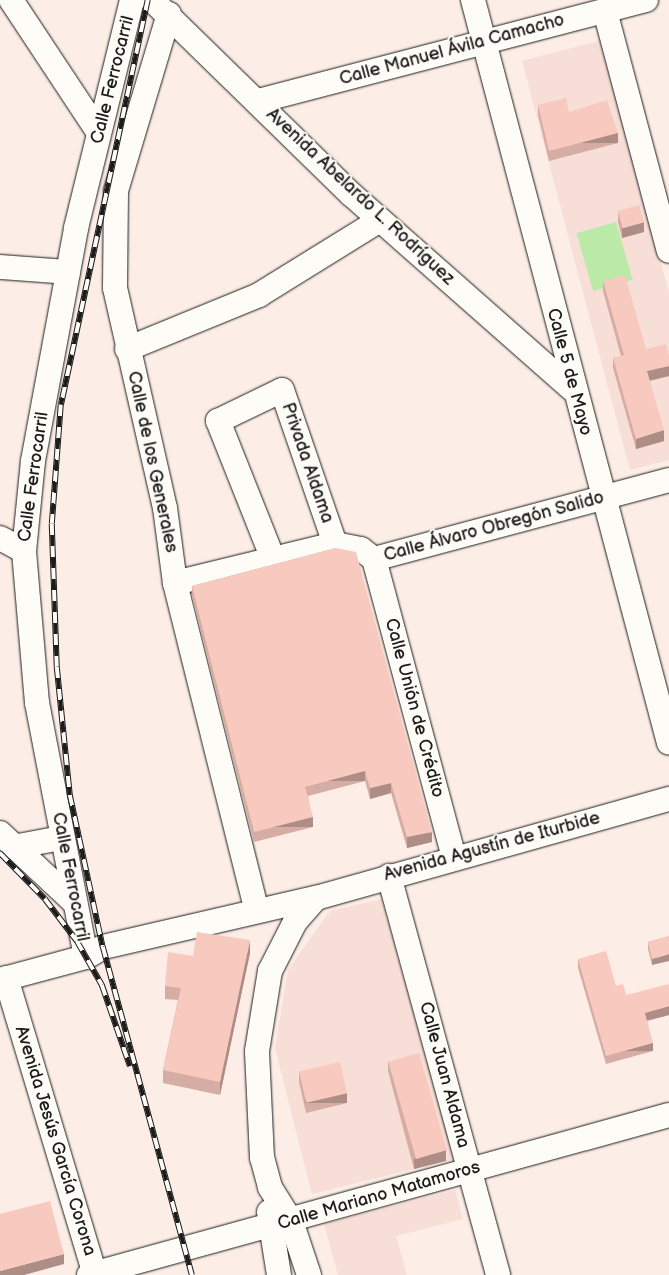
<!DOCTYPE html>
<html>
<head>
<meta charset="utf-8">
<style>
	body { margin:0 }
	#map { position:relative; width:669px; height:1275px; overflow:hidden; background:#fcede6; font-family:"Balsamiq Sans",sans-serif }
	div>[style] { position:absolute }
	.built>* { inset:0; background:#f7ded6 }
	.green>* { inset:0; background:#bae9a8; transform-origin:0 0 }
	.roads { filter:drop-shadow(0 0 1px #1c1c1c) drop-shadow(0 0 1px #1c1c1c) }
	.minor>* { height:24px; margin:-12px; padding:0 12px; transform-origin:12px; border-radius:12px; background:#fdfcf7 }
	.rail>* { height:5.5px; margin-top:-2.75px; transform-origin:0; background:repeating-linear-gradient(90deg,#fdfcf7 0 11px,#1c1c1c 0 22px); box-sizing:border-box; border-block:1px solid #1c1c1c }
	.wall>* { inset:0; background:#d5ada4 }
	.shaded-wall>* { inset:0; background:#ae8d86; transform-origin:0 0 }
	.building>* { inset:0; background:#f8c9bf; transform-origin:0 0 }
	span { translate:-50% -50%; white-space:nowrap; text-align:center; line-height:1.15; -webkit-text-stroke:4px #fdfcf7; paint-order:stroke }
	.street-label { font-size:18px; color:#1c1c1c }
</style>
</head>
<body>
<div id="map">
	<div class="built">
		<div style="clip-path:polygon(602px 40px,669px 293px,669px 460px,630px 470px,522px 61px)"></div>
		<div style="clip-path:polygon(382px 899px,454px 1159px,312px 1194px,275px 1048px,288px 970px,330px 911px)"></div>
		<div style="clip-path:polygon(455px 1190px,463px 1219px,396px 1236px,407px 1275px,338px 1275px,324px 1224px)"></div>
	</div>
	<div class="green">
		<div style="left:616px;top:222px;width:60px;height:41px;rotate:74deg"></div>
	</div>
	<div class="roads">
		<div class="minor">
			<div style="left:11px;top:0;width:159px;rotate:56.5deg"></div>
			<div style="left:152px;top:0;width:279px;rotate:44.3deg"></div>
			<div style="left:352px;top:195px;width:293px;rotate:41.4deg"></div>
			<div style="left:473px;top:0;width:768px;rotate:75.22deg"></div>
			<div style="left:605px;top:11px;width:248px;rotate:75.1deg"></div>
			<div style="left:169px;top:14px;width:185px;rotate:106.7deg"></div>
			<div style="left:116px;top:191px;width:97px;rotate:90.6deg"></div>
			<div style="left:115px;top:288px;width:226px;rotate:77.2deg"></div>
			<div style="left:165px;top:508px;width:76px;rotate:82.4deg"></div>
			<div style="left:175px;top:583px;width:336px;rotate:76deg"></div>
			<div style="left:258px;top:101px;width:401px;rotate:-14.6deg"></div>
			<div style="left:0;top:267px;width:68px;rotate:4.2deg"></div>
			<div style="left:127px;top:349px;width:143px;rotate:-22.2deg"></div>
			<div style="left:259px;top:295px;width:142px;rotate:-31.8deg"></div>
			<div style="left:0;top:538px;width:27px;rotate:28deg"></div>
			<div style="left:273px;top:559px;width:149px;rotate:-111.7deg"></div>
			<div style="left:218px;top:421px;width:71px;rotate:-25.8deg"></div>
			<div style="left:282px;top:390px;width:163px;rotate:71deg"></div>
			<div style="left:374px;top:559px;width:309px;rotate:75deg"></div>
			<div style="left:374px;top:559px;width:305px;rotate:-15deg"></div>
			<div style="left:175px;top:583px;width:165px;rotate:-13.7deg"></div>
			<div style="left:335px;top:544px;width:26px;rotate:11deg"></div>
			<div style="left:361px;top:549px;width:16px;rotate:38deg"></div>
			<div style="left:0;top:833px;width:103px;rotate:43deg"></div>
			<div style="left:13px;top:847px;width:49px;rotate:-10.6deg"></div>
			<div style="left:389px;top:876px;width:414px;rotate:74.7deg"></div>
			<div style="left:86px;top:957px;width:259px;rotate:-100.9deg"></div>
			<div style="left:37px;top:703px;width:153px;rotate:-94.9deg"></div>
			<div style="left:24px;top:551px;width:90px;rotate:-84.3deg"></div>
			<div style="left:33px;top:461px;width:237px;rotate:-79.5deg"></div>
			<div style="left:76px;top:228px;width:235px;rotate:-76.2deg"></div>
			<div style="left:6px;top:978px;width:310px;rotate:73.3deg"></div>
			<div style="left:0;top:980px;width:89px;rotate:-15deg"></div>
			<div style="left:86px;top:957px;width:20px;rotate:-30deg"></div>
			<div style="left:103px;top:947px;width:219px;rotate:-13deg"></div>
			<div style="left:316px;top:898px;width:367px;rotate:-15.7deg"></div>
			<div style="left:269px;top:1212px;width:64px;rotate:81deg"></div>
			<div style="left:89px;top:1275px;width:602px;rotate:-15.42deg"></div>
			<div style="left:309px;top:1275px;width:57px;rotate:-108.4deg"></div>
			<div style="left:291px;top:1221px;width:40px;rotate:-122deg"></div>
			<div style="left:270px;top:1187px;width:30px;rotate:-105deg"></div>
			<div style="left:262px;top:1158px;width:107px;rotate:-92.7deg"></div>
			<div style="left:257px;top:1051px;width:81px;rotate:-80.8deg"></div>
			<div style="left:270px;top:971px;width:55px;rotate:-63deg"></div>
			<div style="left:295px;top:922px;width:32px;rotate:-49deg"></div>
		</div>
	</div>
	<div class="rail">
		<div style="left:148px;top:0;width:414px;rotate:102.1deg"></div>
		<div style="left:61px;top:405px;width:119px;rotate:94.3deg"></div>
		<div style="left:52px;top:524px;width:143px;rotate:88deg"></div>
		<div style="left:57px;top:667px;width:129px;rotate:84.2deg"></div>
		<div style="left:70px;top:795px;width:156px;rotate:77.8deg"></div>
		<div style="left:103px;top:947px;width:340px;rotate:74.8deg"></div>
		<div style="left:0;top:853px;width:64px;rotate:45.6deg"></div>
		<div style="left:45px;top:899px;width:53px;rotate:52.7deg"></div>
		<div style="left:77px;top:941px;width:51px;rotate:60.4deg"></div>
		<div style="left:102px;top:985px;width:86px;rotate:70.9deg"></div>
	</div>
	<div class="wall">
		<div style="clip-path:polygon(538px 105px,569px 112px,618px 143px,549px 161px,538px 115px)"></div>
		<div style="clip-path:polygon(618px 212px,644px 232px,622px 238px,618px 222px)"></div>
		<div style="clip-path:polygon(603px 281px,646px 349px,669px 356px,669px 376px,650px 381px,664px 441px,636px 449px,613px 368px,613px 358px,621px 356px,603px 291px)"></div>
		<div style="clip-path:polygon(336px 548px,432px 842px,407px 848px,391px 793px,370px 799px,365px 781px,308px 796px,313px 827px,254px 842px,192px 596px,192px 586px)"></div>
		<div style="clip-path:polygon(669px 936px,652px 965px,648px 949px,648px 942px)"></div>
		<div style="clip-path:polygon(250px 953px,220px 1095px,163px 1083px,163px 1070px,178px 1000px,165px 999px,165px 986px,193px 956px)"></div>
		<div style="clip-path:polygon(578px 959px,616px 986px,626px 995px,669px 1015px,647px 1021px,653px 1051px,606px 1064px,578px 968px)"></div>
		<div style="clip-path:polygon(388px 1061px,446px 1161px,414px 1169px,388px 1071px)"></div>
		<div style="clip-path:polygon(299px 1072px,347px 1103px,306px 1113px,299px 1082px)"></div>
	</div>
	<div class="shaded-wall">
		<div style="left:618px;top:133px;width:10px;height:71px;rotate:90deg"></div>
		<div style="clip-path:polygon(644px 222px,644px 232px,622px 238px,622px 228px)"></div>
		<div style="clip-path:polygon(669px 366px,669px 376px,647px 381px,647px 371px)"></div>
		<div style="clip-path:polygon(664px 430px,664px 441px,636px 449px,636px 439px)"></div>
		<div style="left:365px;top:771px;width:10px;height:62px;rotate:90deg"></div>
		<div style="clip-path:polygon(391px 783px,391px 793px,370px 799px,370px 788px)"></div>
		<div style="left:313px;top:817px;width:10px;height:61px;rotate:90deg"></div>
		<div style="clip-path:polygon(432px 832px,432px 842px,407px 848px,407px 837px)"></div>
		<div style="clip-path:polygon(250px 940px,250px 953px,220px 1095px,220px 1082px)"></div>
		<div style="clip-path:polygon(669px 954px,669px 961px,652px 965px,652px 959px)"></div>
		<div style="clip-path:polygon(669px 1006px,669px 1015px,645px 1021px,645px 1013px)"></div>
		<div style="left:653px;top:1043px;width:8px;height:49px;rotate:90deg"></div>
		<div style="left:347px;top:1093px;width:10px;height:42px;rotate:90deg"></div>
		<div style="clip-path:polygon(446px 1150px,446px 1161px,414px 1169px,414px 1159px)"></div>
		<div style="clip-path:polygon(64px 1254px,64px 1264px,24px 1275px,0 1275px,0 1271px)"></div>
	</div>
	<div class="building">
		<div style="clip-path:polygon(566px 98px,569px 112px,607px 100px,618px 133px,549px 151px,538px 105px)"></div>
		<div style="left:639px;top:205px;width:18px;height:22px;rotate:74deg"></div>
		<div style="clip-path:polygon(625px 275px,646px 349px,666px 344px,669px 356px,669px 366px,647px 371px,664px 430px,636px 439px,613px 358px,624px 355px,603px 281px)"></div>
		<div style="clip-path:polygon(336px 548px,356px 552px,432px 832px,407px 837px,391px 783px,370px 788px,365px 771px,305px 787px,313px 817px,254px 832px,192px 586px)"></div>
		<div style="clip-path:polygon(197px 932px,250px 940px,220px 1082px,163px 1070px,181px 988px,165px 986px,168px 952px,193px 956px)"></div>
		<div style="clip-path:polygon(669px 936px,669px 954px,652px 959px,648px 942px)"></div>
		<div style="clip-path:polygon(606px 951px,616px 986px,623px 984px,626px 995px,669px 984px,669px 1006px,645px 1013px,653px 1043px,606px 1056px,578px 959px)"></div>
		<div style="left:419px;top:1053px;width:101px;height:32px;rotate:74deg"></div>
		<div style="left:340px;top:1062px;width:32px;height:42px;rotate:77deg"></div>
		<div style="clip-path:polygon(50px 1201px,64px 1254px,0 1271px,0 1214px)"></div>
	</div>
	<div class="street-label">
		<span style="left:452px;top:50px;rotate:-15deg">Calle Manuel Ávila Camacho</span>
		<span style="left:113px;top:80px;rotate:-76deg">Calle Ferrocarril</span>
		<span style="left:360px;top:197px;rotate:43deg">Avenida Abelardo L. Rodríguez</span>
		<span style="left:569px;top:372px;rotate:75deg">Calle 5 de Mayo</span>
		<span style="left:152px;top:462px;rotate:78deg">Calle de los Generales</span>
		<span style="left:307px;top:463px;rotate:71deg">Privada Aldama</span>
		<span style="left:34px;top:477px;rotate:-82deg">Calle Ferrocarril</span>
		<span style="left:494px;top:527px;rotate:-15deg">Calle Álvaro Obregón Salido</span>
		<span style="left:414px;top:708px;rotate:75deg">Calle Unión de Crédito</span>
		<span style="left:492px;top:847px;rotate:-15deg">Avenida Agustín de Iturbide</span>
		<span style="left:70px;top:877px;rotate:79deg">Calle Ferrocarril</span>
		<span style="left:444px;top:1075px;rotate:75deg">Calle Juan Aldama</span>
		<span style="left:55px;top:1141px;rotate:73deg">Avenida Jesús García Corona</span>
		<span style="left:379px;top:1196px;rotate:-16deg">Calle Mariano Matamoros</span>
	</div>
</div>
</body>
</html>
